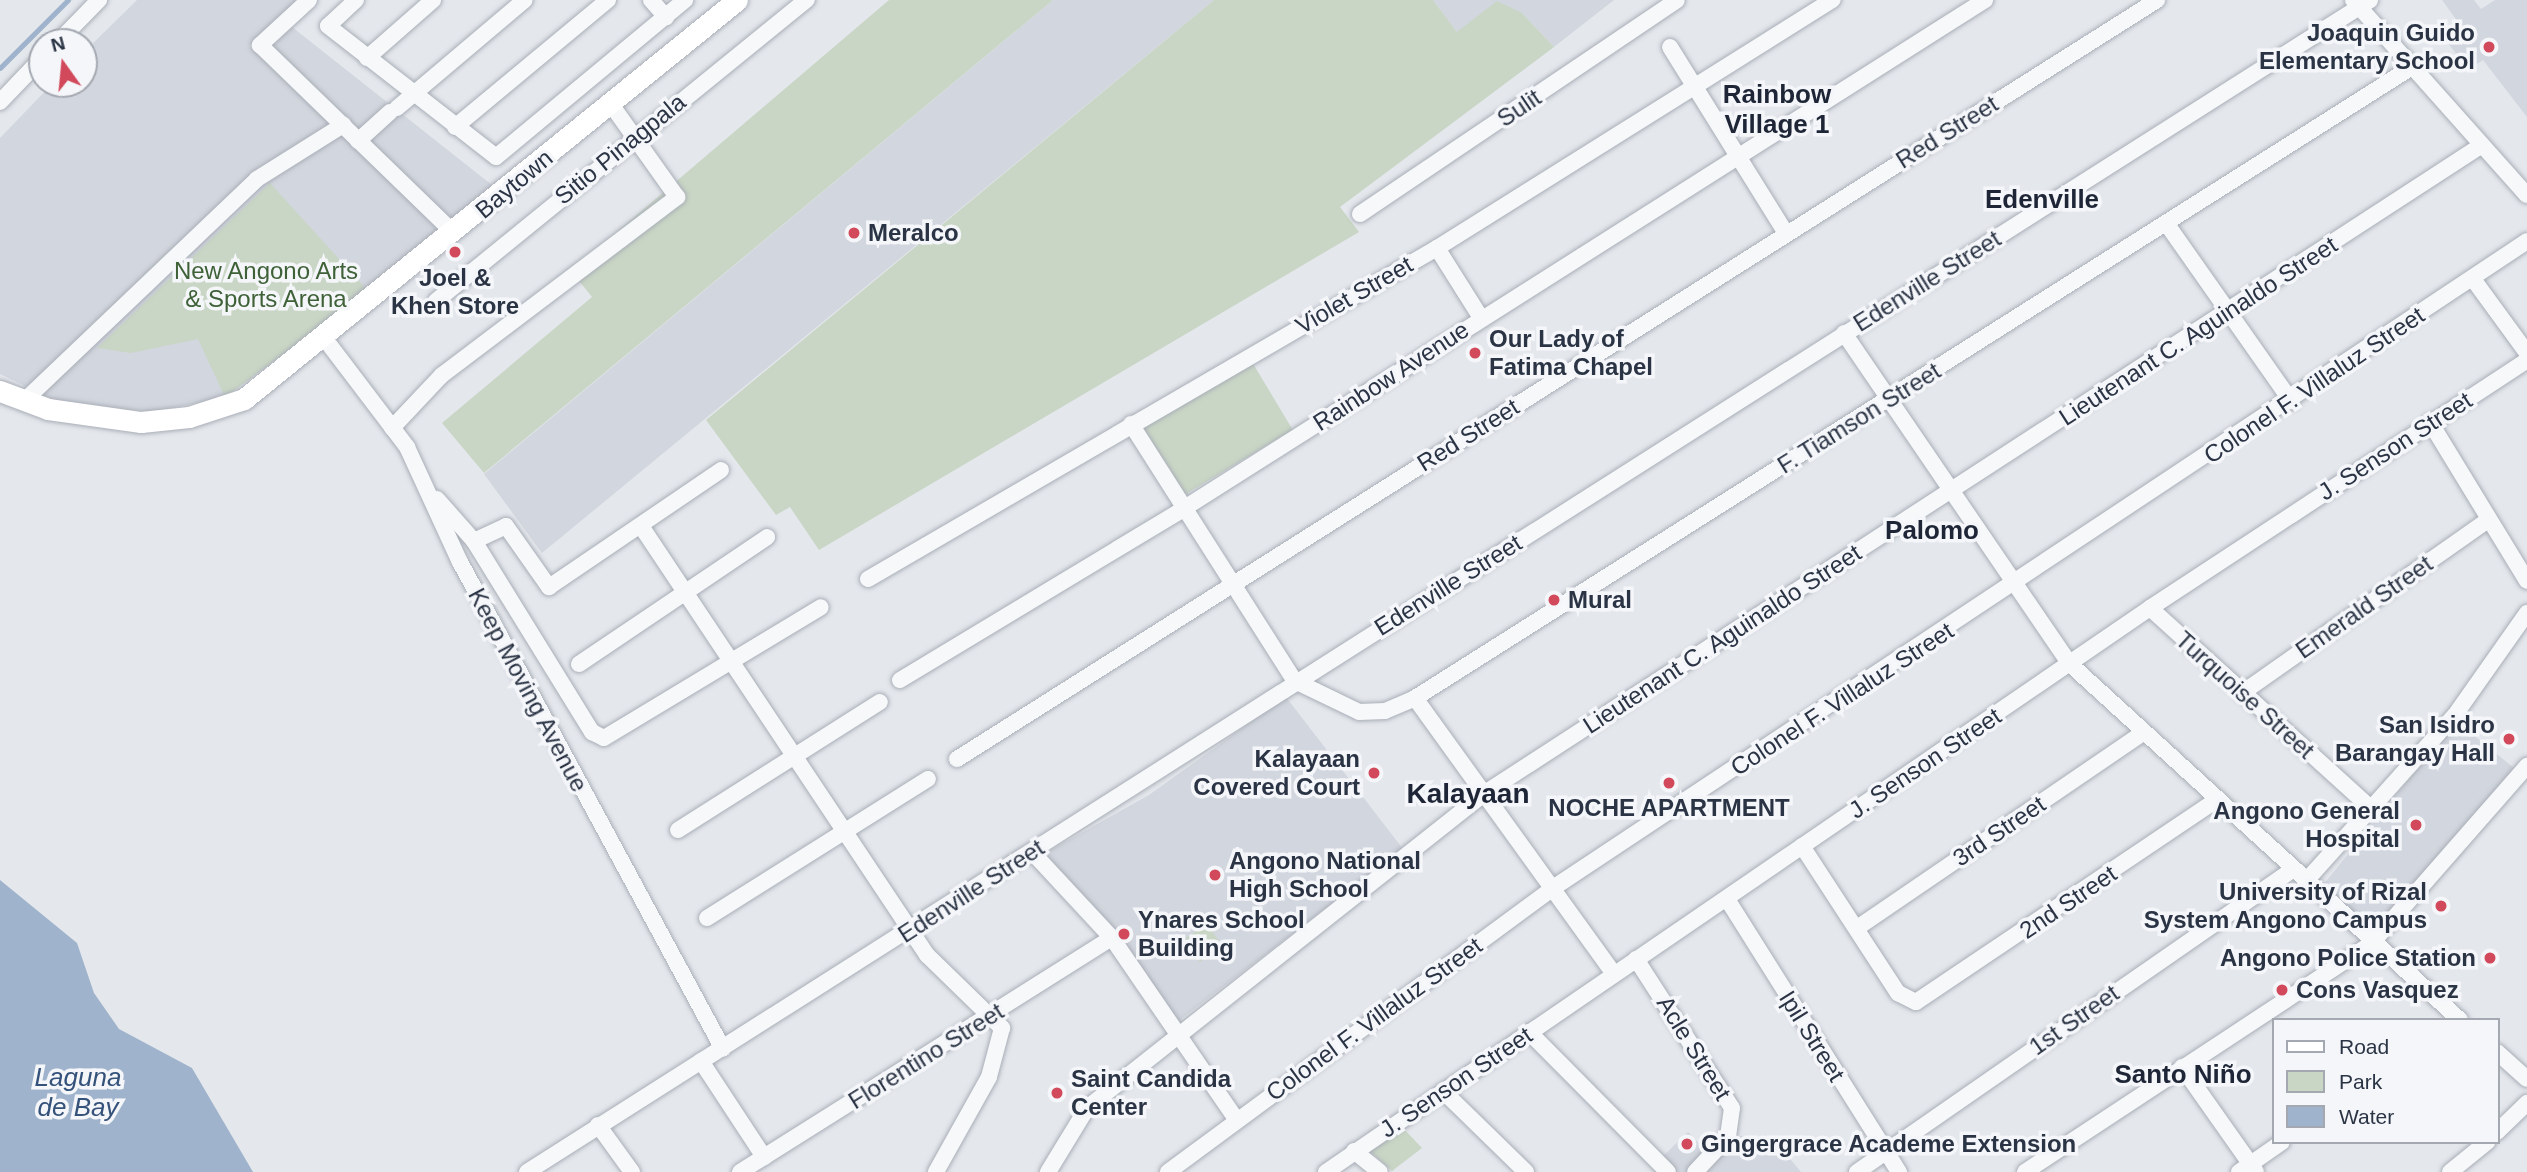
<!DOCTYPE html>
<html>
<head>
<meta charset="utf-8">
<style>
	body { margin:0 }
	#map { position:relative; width:2527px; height:1172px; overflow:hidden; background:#e4e7ec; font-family:Arial,sans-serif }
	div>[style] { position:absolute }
	.built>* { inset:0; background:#d2d6de; transform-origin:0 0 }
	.green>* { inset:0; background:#c9d6c5; transform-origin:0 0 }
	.water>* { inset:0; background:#9fb4cc }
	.stream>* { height:4.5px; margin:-2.25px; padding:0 2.25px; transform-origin:2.25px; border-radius:2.25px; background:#9fb4cc }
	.roads { filter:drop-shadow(0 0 2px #a9aeb7) drop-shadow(0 0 2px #a9aeb7) }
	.minor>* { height:16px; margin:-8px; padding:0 8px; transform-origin:8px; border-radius:8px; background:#f7f8fa }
	.major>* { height:21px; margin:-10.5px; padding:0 10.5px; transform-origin:10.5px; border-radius:10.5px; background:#fff }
	.dots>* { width:19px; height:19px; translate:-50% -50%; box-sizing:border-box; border:4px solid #f4f6f9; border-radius:50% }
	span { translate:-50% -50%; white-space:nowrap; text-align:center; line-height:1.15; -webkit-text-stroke:7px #f4f6f9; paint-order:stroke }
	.poi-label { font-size:24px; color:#2b3445; font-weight:700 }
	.right { translate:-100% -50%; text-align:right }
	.left { translate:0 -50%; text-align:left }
	.street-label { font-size:24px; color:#2b3445 }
	.park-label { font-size:24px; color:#3f6138 }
	.neighbourhood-label { font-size:26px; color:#1d2536; font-weight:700 }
	.water-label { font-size:26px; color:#34527a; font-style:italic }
	.quarter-label { font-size:28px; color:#1d2536; font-weight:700 }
	.legend { position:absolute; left:2272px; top:1018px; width:228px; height:126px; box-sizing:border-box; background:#f4f6f9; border:2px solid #a4a8b1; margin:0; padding:9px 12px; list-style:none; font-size:21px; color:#2b3445 }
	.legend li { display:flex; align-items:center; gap:14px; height:35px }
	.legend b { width:35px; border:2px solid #a4a8b1 }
	.north { position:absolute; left:28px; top:28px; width:70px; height:70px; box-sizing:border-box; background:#f4f6f9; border:2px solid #a4a8b1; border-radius:50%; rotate:345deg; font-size:19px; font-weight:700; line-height:28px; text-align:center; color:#2b3445 }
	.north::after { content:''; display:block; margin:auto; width:24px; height:32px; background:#d1495b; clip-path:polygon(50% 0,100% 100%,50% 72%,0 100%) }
</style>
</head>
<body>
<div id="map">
	<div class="built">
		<div style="clip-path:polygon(137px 0,297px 0,249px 46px,261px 57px,292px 27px,497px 189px,225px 397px,152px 412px,57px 401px,0 374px,0 138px,52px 84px,84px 84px,84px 52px)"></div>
		<div style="clip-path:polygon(1053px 0,1214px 0,542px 553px,484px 474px)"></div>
		<div style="clip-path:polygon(1433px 0,1614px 0,1554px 47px,1522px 13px,1457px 32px)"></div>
		<div style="clip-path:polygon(2442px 0,2474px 0,2481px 9px,2495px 0,2527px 0,2527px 117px,2483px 60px,2468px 70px,2442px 35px,2458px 22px)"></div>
		<div style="clip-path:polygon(1286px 697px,1403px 849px,1177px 1022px,1042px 855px,1149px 795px)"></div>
		<div style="left:2456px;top:721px;width:75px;height:213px;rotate:39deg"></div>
		<div style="clip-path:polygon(1688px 1132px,1709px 1154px,1690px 1172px,1675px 1172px,1661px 1158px)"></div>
		<div style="clip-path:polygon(1740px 1136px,1772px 1137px,1801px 1172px,1706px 1172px)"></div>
	</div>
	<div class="green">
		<div style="clip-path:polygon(889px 0,1053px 0,484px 473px,442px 423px,592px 297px,571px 271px)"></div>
		<div style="clip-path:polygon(1214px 0,1433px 0,1457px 32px,1497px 1px,1522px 13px,1554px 47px,1340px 207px,1359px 232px,819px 550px,790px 507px,776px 515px,706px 420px)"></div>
		<div style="clip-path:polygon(270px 183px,369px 292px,225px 397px,198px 339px,131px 353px,97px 348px)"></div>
		<div style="left:1252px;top:362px;width:79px;height:129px;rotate:59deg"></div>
		<div style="left:1208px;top:924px;width:28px;height:27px;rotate:58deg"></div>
		<div style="clip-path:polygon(1402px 1127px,1422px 1148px,1392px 1171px,1370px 1151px)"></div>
	</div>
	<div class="water">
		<div style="clip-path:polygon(0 880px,77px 943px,94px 993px,119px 1029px,192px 1068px,253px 1172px,0 1172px)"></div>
	</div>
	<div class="stream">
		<div style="left:0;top:68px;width:96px;rotate:-45deg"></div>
	</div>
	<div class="roads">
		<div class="minor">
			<div style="left:309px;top:0;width:67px;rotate:137.4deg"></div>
			<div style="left:260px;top:45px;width:270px;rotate:44.1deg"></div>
			<div style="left:356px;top:0;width:38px;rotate:137deg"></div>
			<div style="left:328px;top:26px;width:213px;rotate:37.9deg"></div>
			<div style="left:496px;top:157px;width:246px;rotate:-39.7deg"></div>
			<div style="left:651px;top:0;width:23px;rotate:49deg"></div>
			<div style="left:2353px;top:0;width:261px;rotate:48.3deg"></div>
			<div style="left:58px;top:42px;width:59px;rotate:-45.7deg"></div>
			<div style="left:1670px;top:47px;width:218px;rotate:58.1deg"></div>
			<div style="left:367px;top:58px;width:88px;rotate:-41.3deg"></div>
			<div style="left:0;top:102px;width:61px;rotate:-46.3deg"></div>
			<div style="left:397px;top:108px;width:167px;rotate:-40.2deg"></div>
			<div style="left:455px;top:127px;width:199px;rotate:-39.7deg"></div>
			<div style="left:358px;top:141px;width:43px;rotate:-42.2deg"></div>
			<div style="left:1360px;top:214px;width:382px;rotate:-34deg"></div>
			<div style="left:2166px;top:223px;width:218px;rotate:54.9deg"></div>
			<div style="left:1437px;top:248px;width:83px;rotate:57.8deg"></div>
			<div style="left:2473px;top:279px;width:92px;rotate:53.9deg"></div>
			<div style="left:436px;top:301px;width:478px;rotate:-39.1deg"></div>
			<div style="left:1844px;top:333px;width:401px;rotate:55.7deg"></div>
			<div style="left:2070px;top:664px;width:528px;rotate:42.39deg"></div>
			<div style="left:325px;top:339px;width:136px;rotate:52.8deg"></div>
			<div style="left:407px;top:447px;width:127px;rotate:65.3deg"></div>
			<div style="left:460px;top:562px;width:553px;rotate:61.63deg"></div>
			<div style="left:24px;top:401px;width:322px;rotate:-43.6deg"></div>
			<div style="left:257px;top:179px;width:102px;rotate:-32.1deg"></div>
			<div style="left:2430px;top:422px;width:186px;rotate:58.6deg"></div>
			<div style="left:1131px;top:424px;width:305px;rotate:57.5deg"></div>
			<div style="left:1295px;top:681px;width:71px;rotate:25.8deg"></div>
			<div style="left:1359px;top:712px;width:26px;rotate:-2deg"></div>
			<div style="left:1385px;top:711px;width:33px;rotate:-23deg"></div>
			<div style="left:1415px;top:698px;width:1180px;rotate:-32.33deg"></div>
			<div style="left:392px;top:428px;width:73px;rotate:-46.7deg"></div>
			<div style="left:442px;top:375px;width:295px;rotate:-37.1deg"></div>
			<div style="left:677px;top:197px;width:114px;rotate:-125.4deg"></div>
			<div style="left:437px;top:499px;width:56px;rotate:48.6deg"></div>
			<div style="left:474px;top:541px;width:225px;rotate:58.3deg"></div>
			<div style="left:592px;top:732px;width:13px;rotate:27deg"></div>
			<div style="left:604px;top:738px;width:253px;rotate:-31.1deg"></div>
			<div style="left:641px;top:526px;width:516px;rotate:56.31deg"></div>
			<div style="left:927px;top:955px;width:105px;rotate:44.2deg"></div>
			<div style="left:1002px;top:1028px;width:51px;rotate:104.9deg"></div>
			<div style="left:989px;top:1077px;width:109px;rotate:119.2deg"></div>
			<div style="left:474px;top:541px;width:35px;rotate:-25deg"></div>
			<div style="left:506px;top:526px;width:75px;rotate:54.8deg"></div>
			<div style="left:549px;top:587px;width:208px;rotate:-34.2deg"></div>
			<div style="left:868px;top:579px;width:658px;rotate:-30.19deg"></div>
			<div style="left:1437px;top:248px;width:467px;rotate:-32.1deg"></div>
			<div style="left:2150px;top:608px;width:301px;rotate:42.2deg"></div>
			<div style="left:579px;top:664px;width:227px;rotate:-34deg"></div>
			<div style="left:900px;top:680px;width:331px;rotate:-31.1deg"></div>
			<div style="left:1183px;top:509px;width:950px;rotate:-32.4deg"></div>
			<div style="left:2242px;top:693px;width:299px;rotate:-35.1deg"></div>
			<div style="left:1415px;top:698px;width:340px;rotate:54.2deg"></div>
			<div style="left:957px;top:759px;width:1420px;rotate:-32.31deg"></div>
			<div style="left:678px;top:830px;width:239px;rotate:-32.4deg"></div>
			<div style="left:1802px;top:846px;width:176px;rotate:56.9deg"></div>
			<div style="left:1898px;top:993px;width:20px;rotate:27deg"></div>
			<div style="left:1916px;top:1002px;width:364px;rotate:-33.9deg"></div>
			<div style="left:1032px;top:852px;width:117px;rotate:47.1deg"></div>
			<div style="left:1112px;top:938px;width:219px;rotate:55.6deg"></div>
			<div style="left:2305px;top:882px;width:224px;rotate:-48.1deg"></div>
			<div style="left:2455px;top:715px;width:125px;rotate:-54.8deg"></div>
			<div style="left:1727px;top:899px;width:323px;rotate:57.8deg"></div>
			<div style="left:707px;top:918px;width:261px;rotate:-32.2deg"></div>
			<div style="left:1857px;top:928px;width:343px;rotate:-34.3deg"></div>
			<div style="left:1636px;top:959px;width:177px;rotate:57.2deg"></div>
			<div style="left:1732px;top:1108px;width:29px;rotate:98deg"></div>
			<div style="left:1728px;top:1137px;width:48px;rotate:133.3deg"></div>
			<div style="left:1529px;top:1032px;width:197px;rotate:45.2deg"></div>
			<div style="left:2497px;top:1052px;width:40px;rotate:42deg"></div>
			<div style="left:701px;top:1061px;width:115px;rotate:56.7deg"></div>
			<div style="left:2182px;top:1067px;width:128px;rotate:54.8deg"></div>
			<div style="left:1443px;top:1091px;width:116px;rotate:44.3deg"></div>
			<div style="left:598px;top:1125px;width:58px;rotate:54.1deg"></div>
			<div style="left:2497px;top:1132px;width:42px;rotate:-44deg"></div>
			<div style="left:1354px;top:1151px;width:33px;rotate:39deg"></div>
			<div style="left:527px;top:1172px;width:2184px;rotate:-32.45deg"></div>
			<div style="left:740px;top:1172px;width:439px;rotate:-32.2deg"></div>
			<div style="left:1048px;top:1172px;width:75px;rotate:-58.6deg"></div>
			<div style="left:1087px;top:1108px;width:508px;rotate:-38.36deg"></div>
			<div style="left:1485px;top:793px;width:1189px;rotate:-33.02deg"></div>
			<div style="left:1168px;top:1172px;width:478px;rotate:-36.4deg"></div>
			<div style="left:1553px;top:888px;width:1169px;rotate:-33.59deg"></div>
			<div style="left:1326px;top:1172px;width:999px;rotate:-34.39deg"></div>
			<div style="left:2150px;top:608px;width:451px;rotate:-33.3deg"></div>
			<div style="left:1857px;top:1172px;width:530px;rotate:-34.77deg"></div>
			<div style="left:2025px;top:1172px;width:414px;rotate:-33.4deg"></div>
			<div style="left:2371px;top:944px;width:237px;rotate:-48.8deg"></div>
			<div style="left:2239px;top:1172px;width:52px;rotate:-34.9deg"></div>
			<div style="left:2450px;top:1172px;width:48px;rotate:-39deg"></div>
		</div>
		<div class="major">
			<div style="left:0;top:391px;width:51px;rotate:20.6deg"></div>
			<div style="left:48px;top:409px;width:94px;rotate:8deg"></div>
			<div style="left:141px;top:422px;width:48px;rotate:-5.9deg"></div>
			<div style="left:189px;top:417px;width:58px;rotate:-18.1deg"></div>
			<div style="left:244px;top:399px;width:634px;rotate:-38.98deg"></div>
		</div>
	</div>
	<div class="dots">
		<div style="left:2489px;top:47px;background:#d1495b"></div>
		<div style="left:854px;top:233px;background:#d1495b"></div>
		<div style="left:455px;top:252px;background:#d1495b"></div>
		<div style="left:1475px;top:353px;background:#d1495b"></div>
		<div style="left:1554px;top:600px;background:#d1495b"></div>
		<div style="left:2509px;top:739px;background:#d1495b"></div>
		<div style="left:1374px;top:773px;background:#d1495b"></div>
		<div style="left:1669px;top:783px;background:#d1495b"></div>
		<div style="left:2416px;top:825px;background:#d1495b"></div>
		<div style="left:1215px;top:875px;background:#d1495b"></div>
		<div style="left:2441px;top:906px;background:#d1495b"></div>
		<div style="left:1124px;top:934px;background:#d1495b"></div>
		<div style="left:2490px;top:958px;background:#d1495b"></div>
		<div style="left:2282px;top:990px;background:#d1495b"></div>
		<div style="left:1057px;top:1093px;background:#d1495b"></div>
		<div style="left:1687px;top:1144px;background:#d1495b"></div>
	</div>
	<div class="poi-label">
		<span class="right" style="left:2475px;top:47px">Joaquin Guido<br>Elementary School</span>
		<span class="left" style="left:868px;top:233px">Meralco</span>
		<span style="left:455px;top:292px">Joel &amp;<br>Khen Store</span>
		<span class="left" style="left:1489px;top:353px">Our Lady of<br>Fatima Chapel</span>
		<span class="left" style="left:1568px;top:600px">Mural</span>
		<span class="right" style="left:2495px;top:739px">San Isidro<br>Barangay Hall</span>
		<span class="right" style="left:1360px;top:773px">Kalayaan<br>Covered Court</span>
		<span style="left:1669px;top:808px">NOCHE APARTMENT</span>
		<span class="right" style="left:2400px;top:825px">Angono General<br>Hospital</span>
		<span class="left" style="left:1229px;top:875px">Angono National<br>High School</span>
		<span class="right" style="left:2427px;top:906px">University of Rizal<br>System Angono Campus</span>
		<span class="left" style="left:1138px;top:934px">Ynares School<br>Building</span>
		<span class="right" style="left:2476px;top:958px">Angono Police Station</span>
		<span class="left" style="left:2296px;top:990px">Cons Vasquez</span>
		<span class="left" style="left:1071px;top:1093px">Saint Candida<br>Center</span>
		<span class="left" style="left:1701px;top:1144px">Gingergrace Academe Extension</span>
	</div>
	<div class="street-label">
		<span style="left:1519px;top:108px;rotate:-34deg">Sulit</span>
		<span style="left:1947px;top:132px;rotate:-32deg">Red Street</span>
		<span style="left:620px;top:149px;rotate:-39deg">Sitio Pinagpala</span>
		<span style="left:514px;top:184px;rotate:-40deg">Baytown</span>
		<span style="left:1927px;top:281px;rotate:-32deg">Edenville Street</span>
		<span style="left:1354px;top:295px;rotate:-30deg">Violet Street</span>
		<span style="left:2198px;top:331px;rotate:-33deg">Lieutenant C. Aguinaldo Street</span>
		<span style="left:1391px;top:376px;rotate:-33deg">Rainbow Avenue</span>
		<span style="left:2314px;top:385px;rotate:-34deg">Colonel F. Villaluz Street</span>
		<span style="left:1859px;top:418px;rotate:-32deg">F. Tiamson Street</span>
		<span style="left:1468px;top:435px;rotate:-32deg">Red Street</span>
		<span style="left:2395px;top:446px;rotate:-33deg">J. Senson Street</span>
		<span style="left:1448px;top:585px;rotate:-32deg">Edenville Street</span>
		<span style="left:2364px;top:607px;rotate:-35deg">Emerald Street</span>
		<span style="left:1722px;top:639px;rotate:-33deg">Lieutenant C. Aguinaldo Street</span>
		<span style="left:528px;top:690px;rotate:62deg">Keep Moving Avenue</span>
		<span style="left:2245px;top:695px;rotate:42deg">Turquoise Street</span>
		<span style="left:1842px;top:699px;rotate:-33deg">Colonel F. Villaluz Street</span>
		<span style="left:1925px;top:763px;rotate:-34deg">J. Senson Street</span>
		<span style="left:1999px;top:831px;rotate:-34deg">3rd Street</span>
		<span style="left:971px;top:891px;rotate:-33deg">Edenville Street</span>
		<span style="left:2068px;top:902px;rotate:-34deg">2nd Street</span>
		<span style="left:1374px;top:1019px;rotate:-36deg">Colonel F. Villaluz Street</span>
		<span style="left:2074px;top:1020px;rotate:-35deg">1st Street</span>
		<span style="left:1812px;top:1036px;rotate:58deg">Ipil Street</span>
		<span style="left:1694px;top:1048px;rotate:58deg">Acle Street</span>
		<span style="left:926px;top:1056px;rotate:-32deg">Florentino Street</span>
		<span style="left:1456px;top:1082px;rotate:-34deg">J. Senson Street</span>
	</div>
	<div class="park-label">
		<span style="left:266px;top:285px">New Angono Arts<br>&amp; Sports Arena</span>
	</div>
	<div class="neighbourhood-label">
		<span style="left:1777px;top:110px">Rainbow<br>Village 1</span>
		<span style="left:2042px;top:200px">Edenville</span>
		<span style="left:1932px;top:531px">Palomo</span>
		<span style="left:2183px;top:1075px">Santo Niño</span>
	</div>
	<div class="water-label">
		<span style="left:78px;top:1093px">Laguna<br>de Bay</span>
	</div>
	<div class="quarter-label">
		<span style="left:1468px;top:794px">Kalayaan</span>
	</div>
	<ul class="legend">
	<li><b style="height:9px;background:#fff"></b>Road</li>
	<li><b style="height:19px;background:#c9d6c5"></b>Park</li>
	<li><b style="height:19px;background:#9fb4cc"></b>Water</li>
	</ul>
	<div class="north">N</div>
</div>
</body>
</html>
